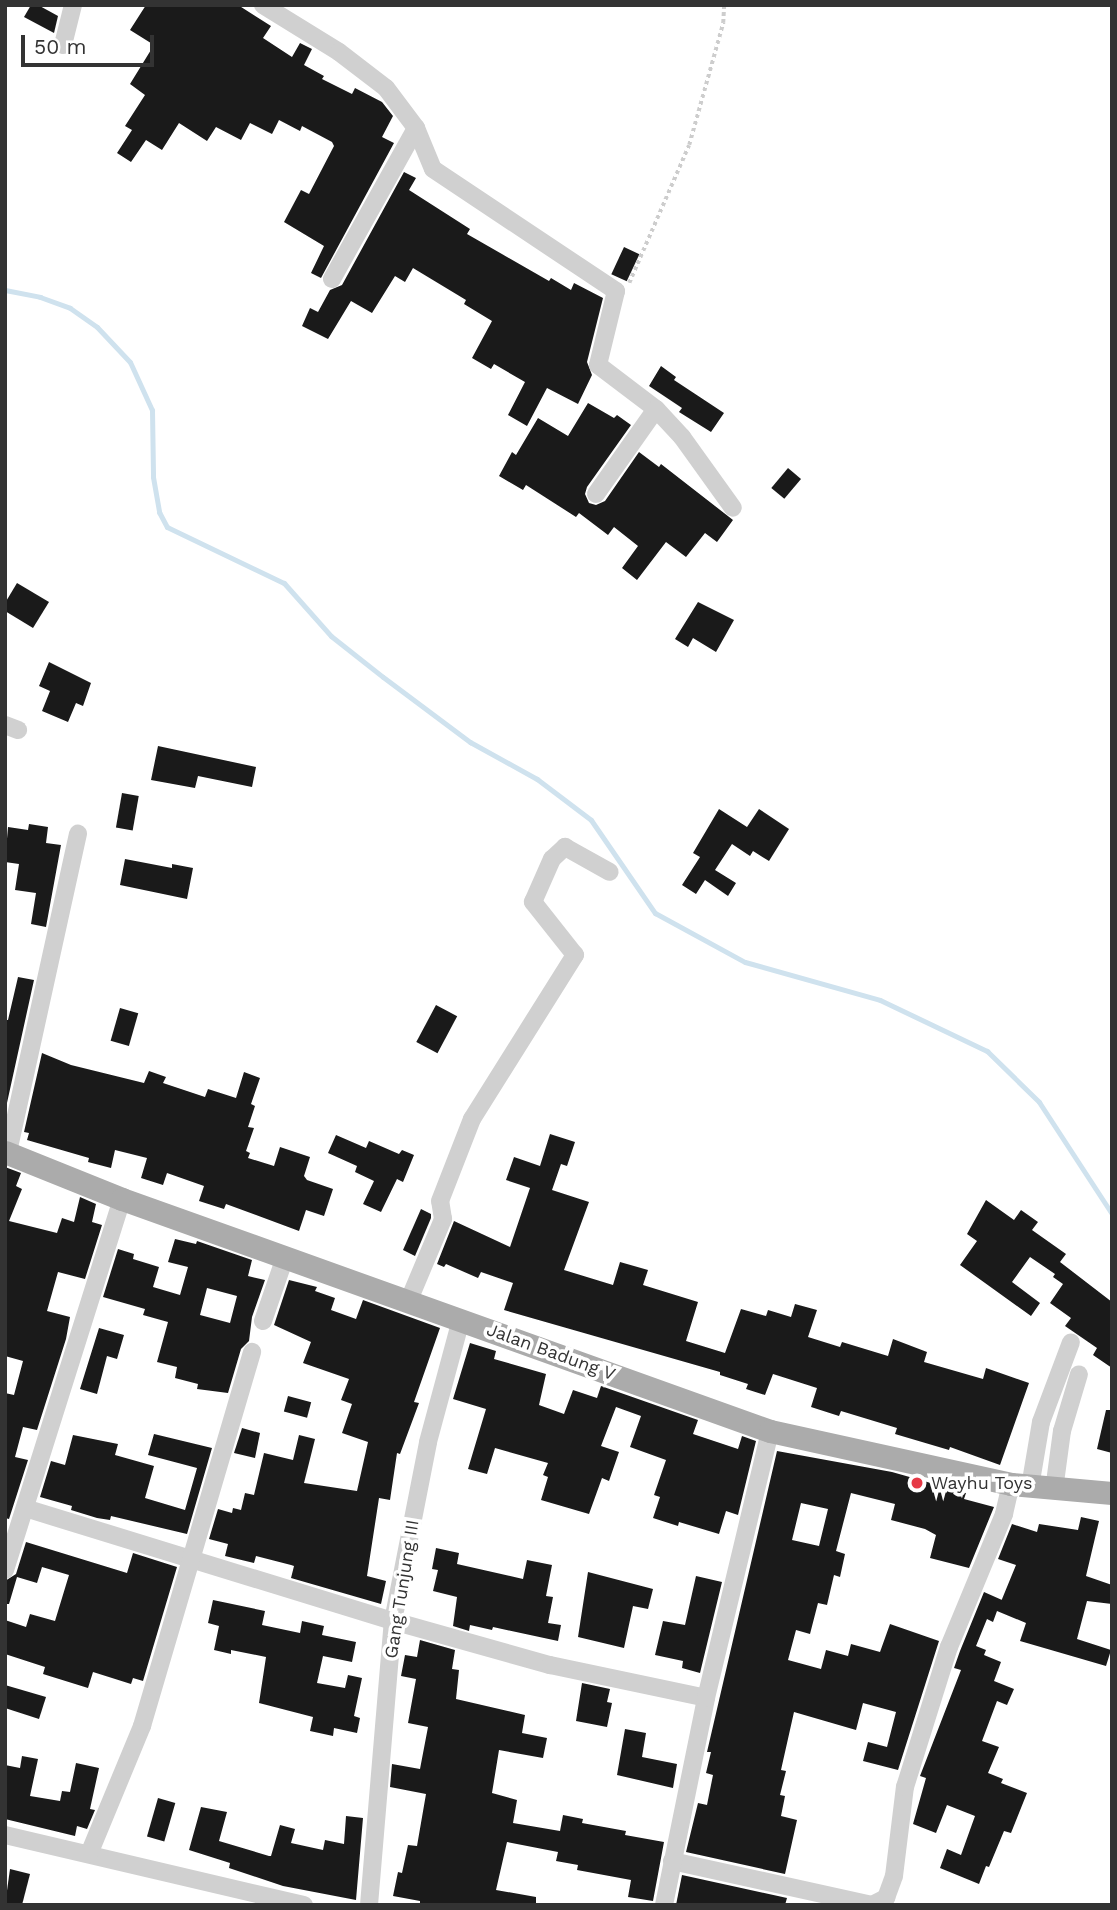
<!DOCTYPE html>
<html>
<head>
<meta charset="utf-8">
<style>
	body { margin:0 }
	#map { position:relative; width:1117px; height:1910px; overflow:hidden; background:#fff; font-family:"Work Sans",sans-serif }
	div>[style] { position:absolute }
	.stream>* { height:5px; margin:-2.5px; padding:0 2.5px; transform-origin:2.5px; border-radius:2.5px; background:#cfe2ee }
	.building>* { inset:0; background:#1a1a1a; transform-origin:0 0 }
	.path>* { height:3.5px; margin-top:-1.75px; transform-origin:0; background:repeating-linear-gradient(90deg,#cdcdcd 0 3.5px,transparent 0 7px) }
	.minor>* { height:18px; margin:-9px; padding:0 9px; transform-origin:9px; border-radius:9px; background:#d0d0d0 }
	.major>* { height:23px; margin:-11.5px; padding:0 11.5px; transform-origin:11.5px; border-radius:11.5px; background:#ababab }
	.dots>* { width:19px; height:19px; translate:-50% -50%; box-sizing:border-box; border:4px solid #fff; border-radius:50% }
	span { translate:-50% -50%; white-space:nowrap; text-align:center; line-height:1.15; -webkit-text-stroke:7px #fff; paint-order:stroke }
	.street-label { font-size:18px; color:#333 }
	.poi-label { font-size:18px; color:#333 }
	.left { translate:0 -50%; text-align:left }
	.frame { position:absolute; inset:0; border:7px solid #333; pointer-events:none }
	.scale { position:absolute; left:21px; top:35px; width:133px; height:32px; box-sizing:border-box; border:4px solid #333; border-top:0; padding-left:9px; font-size:21px; line-height:24px; white-space:nowrap; color:#333; -webkit-text-stroke:5px #fff; paint-order:stroke }
</style>
</head>
<body>
<div id="map">
	<div class="stream">
		<div style="left:5px;top:290px;width:36px;rotate:11deg"></div>
		<div style="left:40px;top:297px;width:32px;rotate:20deg"></div>
		<div style="left:70px;top:308px;width:33px;rotate:35deg"></div>
		<div style="left:97px;top:327px;width:48px;rotate:46.7deg"></div>
		<div style="left:130px;top:362px;width:53px;rotate:65.4deg"></div>
		<div style="left:152px;top:410px;width:67px;rotate:89.1deg"></div>
		<div style="left:153px;top:477px;width:36px;rotate:80deg"></div>
		<div style="left:159px;top:512px;width:17px;rotate:62deg"></div>
		<div style="left:167px;top:527px;width:130px;rotate:25.6deg"></div>
		<div style="left:284px;top:583px;width:71px;rotate:48.4deg"></div>
		<div style="left:331px;top:636px;width:66px;rotate:38.3deg"></div>
		<div style="left:383px;top:677px;width:109px;rotate:36.8deg"></div>
		<div style="left:470px;top:742px;width:77px;rotate:28.9deg"></div>
		<div style="left:537px;top:779px;width:68px;rotate:37.2deg"></div>
		<div style="left:591px;top:820px;width:113px;rotate:55.5deg"></div>
		<div style="left:655px;top:913px;width:102px;rotate:28.6deg"></div>
		<div style="left:745px;top:962px;width:140px;rotate:15.7deg"></div>
		<div style="left:880px;top:1000px;width:119px;rotate:25.5deg"></div>
		<div style="left:987px;top:1051px;width:73px;rotate:44.4deg"></div>
		<div style="left:1039px;top:1102px;width:134px;rotate:56.9deg"></div>
	</div>
	<div class="building">
		<div style="clip-path:polygon(31px 5px,38px 5px,58px 16px,54px 33px,24px 17px)"></div>
		<div style="clip-path:polygon(146px 5px,238px 5px,271px 26px,263px 38px,292px 57px,300px 43px,312px 49px,304px 65px,324px 76px,322px 79px,352px 94px,355px 88px,382px 102px,393px 116px,382px 137px,394px 143px,321px 278px,311px 273px,324px 246px,284px 222px,301px 190px,309px 194px,334px 146px,332px 142px,302px 126px,300px 131px,279px 120px,272px 134px,250px 123px,241px 140px,216px 127px,207px 141px,179px 123px,162px 150px,146px 140px,131px 162px,117px 153px,132px 130px,125px 126px,145px 95px,130px 84px,154px 45px,130px 30px)"></div>
		<div style="clip-path:polygon(404px 172px,416px 178px,409px 190px,470px 229px,467px 234px,549px 281px,551px 278px,571px 290px,574px 283px,603px 298px,587px 362px,592px 375px,578px 404px,547px 388px,527px 426px,508px 415px,525px 382px,494px 364px,491px 369px,472px 358px,492px 321px,464px 304px,466px 300px,413px 268px,405px 282px,395px 276px,372px 313px,351px 301px,328px 339px,302px 326px,310px 308px,318px 312px,330px 290px,342px 285px)"></div>
		<div style="left:624px;top:247px;width:17px;height:30px;rotate:25deg"></div>
		<div style="clip-path:polygon(661px 366px,676px 377px,674px 380px,724px 413px,711px 432px,679px 412px,682px 408px,649px 386px)"></div>
		<div style="clip-path:polygon(588px 403px,614px 418px,617px 415px,631px 425px,587px 487px,585px 494px,589px 503px,596px 505px,605px 501px,639px 452px,659px 467px,661px 464px,733px 520px,717px 542px,705px 533px,686px 557px,666px 542px,637px 580px,622px 568px,638px 546px,614px 527px,608px 535px,579px 513px,576px 517px,526px 485px,523px 490px,499px 476px,512px 452px,516px 455px,538px 418px,568px 436px)"></div>
		<div style="left:788px;top:468px;width:17px;height:26px;rotate:40deg"></div>
		<div style="clip-path:polygon(17px 583px,49px 602px,33px 628px,5px 611px,5px 603px)"></div>
		<div style="clip-path:polygon(698px 602px,734px 620px,716px 652px,693px 638px,688px 647px,675px 639px)"></div>
		<div style="clip-path:polygon(49px 662px,91px 683px,83px 706px,76px 703px,68px 722px,42px 711px,50px 691px,39px 686px)"></div>
		<div style="clip-path:polygon(158px 746px,256px 767px,252px 787px,198px 776px,195px 788px,151px 780px)"></div>
		<div style="left:122px;top:793px;width:17px;height:35px;rotate:10deg"></div>
		<div style="clip-path:polygon(719px 809px,747px 827px,759px 809px,789px 829px,769px 861px,753px 851px,750px 856px,732px 844px,715px 870px,736px 883px,728px 896px,705px 880px,696px 894px,682px 885px,700px 857px,693px 853px)"></div>
		<div style="clip-path:polygon(29px 824px,48px 827px,46px 843px,61px 845px,46px 927px,31px 924px,36px 893px,15px 890px,19px 864px,5px 862px,8px 827px,28px 830px)"></div>
		<div style="clip-path:polygon(125px 859px,172px 868px,172px 864px,193px 868px,187px 899px,120px 885px)"></div>
		<div style="clip-path:polygon(18px 977px,34px 980px,5px 1112px,5px 1020px,8px 1020px)"></div>
		<div style="left:436px;top:1005px;width:24px;height:42px;rotate:28deg"></div>
		<div style="left:120px;top:1008px;width:19px;height:34px;rotate:16deg"></div>
		<div style="clip-path:polygon(42px 1053px,71px 1065px,144px 1083px,149px 1071px,166px 1077px,163px 1083px,205px 1097px,208px 1089px,236px 1098px,244px 1072px,260px 1078px,251px 1104px,255px 1106px,248px 1127px,254px 1128px,246px 1151px,250px 1153px,248px 1158px,274px 1166px,280px 1147px,310px 1157px,304px 1176px,307px 1180px,333px 1189px,324px 1216px,306px 1210px,299px 1231px,226px 1204px,224px 1209px,199px 1201px,204px 1186px,167px 1173px,163px 1185px,141px 1178px,147px 1158px,115px 1150px,111px 1168px,88px 1162px,89px 1158px,27px 1140px,29px 1133px,24px 1132px)"></div>
		<div style="clip-path:polygon(550px 1134px,575px 1142px,567px 1166px,561px 1164px,552px 1190px,589px 1202px,564px 1270px,613px 1285px,620px 1262px,648px 1270px,643px 1285px,698px 1302px,686px 1341px,725px 1353px,741px 1309px,766px 1316px,768px 1310px,791px 1317px,795px 1304px,817px 1310px,808px 1337px,840px 1347px,842px 1342px,888px 1356px,893px 1339px,927px 1352px,924px 1362px,983px 1379px,986px 1368px,1029px 1383px,1000px 1465px,950px 1447px,949px 1450px,895px 1434px,897px 1428px,841px 1411px,839px 1416px,811px 1407px,817px 1388px,773px 1374px,765px 1395px,746px 1389px,748px 1384px,720px 1375px,720px 1372px,504px 1310px,513px 1283px,481px 1272px,478px 1278px,446px 1264px,444px 1267px,437px 1264px,454px 1221px,510px 1247px,530px 1188px,506px 1180px,514px 1157px,540px 1166px)"></div>
		<div style="clip-path:polygon(336px 1135px,366px 1148px,369px 1141px,399px 1154px,402px 1150px,414px 1155px,403px 1182px,397px 1179px,381px 1212px,363px 1204px,374px 1181px,355px 1172px,357px 1166px,328px 1153px)"></div>
		<div style="clip-path:polygon(5px 1167px,21px 1173px,16px 1186px,22px 1189px,9px 1221px,57px 1233px,62px 1218px,74px 1222px,80px 1197px,96px 1204px,92px 1222px,102px 1225px,85px 1279px,58px 1272px,47px 1311px,70px 1317px,66px 1339px,37px 1430px,23px 1427px,15px 1457px,28px 1460px,9px 1519px,5px 1518px,5px 1393px,14px 1395px,23px 1361px,5px 1356px)"></div>
		<div style="clip-path:polygon(986px 1200px,1014px 1220px,1021px 1210px,1038px 1222px,1032px 1230px,1066px 1254px,1060px 1262px,1112px 1302px,1112px 1368px,1093px 1355px,1097px 1348px,1065px 1326px,1071px 1318px,1050px 1303px,1063px 1284px,1053px 1277px,1055px 1274px,1030px 1257px,1012px 1282px,1040px 1303px,1031px 1316px,960px 1265px,977px 1241px,967px 1234px)"></div>
		<div style="clip-path:polygon(421px 1209px,431px 1214px,431px 1218px,415px 1256px,403px 1250px)"></div>
		<div style="clip-path:polygon(evenodd,175px 1239px,196px 1244px,197px 1241px,252px 1260px,248px 1276px,265px 1280px,252px 1317px,249px 1341px,241px 1349px,228px 1393px,197px 1389px,198px 1384px,175px 1378px,177px 1367px,157px 1362px,168px 1322px,143px 1315px,145px 1309px,103px 1297px,118px 1249px,134px 1254px,133px 1259px,159px 1267px,153px 1287px,180px 1295px,188px 1267px,168px 1262px,175px 1239px,207px 1288px,237px 1296px,230px 1323px,200px 1315px,207px 1288px)"></div>
		<div style="clip-path:polygon(289px 1280px,317px 1287px,315px 1291px,335px 1298px,331px 1310px,356px 1319px,363px 1300px,440px 1328px,414px 1402px,419px 1403px,400px 1454px,397px 1453px,390px 1500px,379px 1498px,367px 1576px,386px 1581px,381px 1604px,291px 1578px,294px 1566px,291px 1565px,256px 1556px,254px 1563px,225px 1556px,228px 1544px,209px 1539px,218px 1509px,232px 1513px,233px 1508px,241px 1510px,245px 1493px,254px 1495px,264px 1453px,293px 1460px,299px 1435px,315px 1439px,304px 1483px,357px 1491px,368px 1442px,342px 1433px,352px 1404px,341px 1400px,349px 1379px,303px 1363px,311px 1342px,274px 1325px)"></div>
		<div style="clip-path:polygon(99px 1328px,124px 1335px,117px 1359px,107px 1356px,97px 1394px,80px 1389px)"></div>
		<div style="clip-path:polygon(470px 1343px,496px 1351px,494px 1359px,546px 1374px,539px 1405px,564px 1414px,573px 1390px,597px 1398px,601px 1386px,698px 1420px,693px 1434px,738px 1449px,742px 1436px,756px 1441px,738px 1515px,726px 1511px,719px 1534px,679px 1522px,678px 1526px,653px 1518px,660px 1497px,654px 1495px,666px 1460px,630px 1447px,641px 1416px,616px 1407px,601px 1446px,619px 1452px,609px 1481px,602px 1478px,589px 1514px,541px 1500px,548px 1477px,543px 1475px,548px 1463px,495px 1448px,487px 1474px,468px 1469px,486px 1409px,453px 1399px)"></div>
		<div style="left:288px;top:1396px;width:24px;height:16px;rotate:15deg"></div>
		<div style="clip-path:polygon(1106px 1410px,1112px 1410px,1112px 1453px,1097px 1449px)"></div>
		<div style="clip-path:polygon(242px 1428px,260px 1433px,255px 1458px,234px 1453px)"></div>
		<div style="clip-path:polygon(154px 1434px,212px 1448px,187px 1534px,111px 1516px,110px 1520px,97px 1518px,71px 1510px,72px 1506px,40px 1497px,51px 1461px,65px 1465px,73px 1435px,118px 1444px,115px 1455px,154px 1466px,145px 1498px,185px 1510px,197px 1468px,148px 1455px)"></div>
		<div style="clip-path:polygon(evenodd,777px 1451px,892px 1472px,966px 1493px,964px 1499px,994px 1507px,969px 1568px,930px 1558px,936px 1535px,925px 1529px,891px 1520px,895px 1504px,851px 1493px,836px 1551px,845px 1554px,840px 1577px,834px 1575px,827px 1605px,818px 1603px,810px 1634px,796px 1630px,788px 1660px,821px 1669px,826px 1650px,848px 1656px,851px 1644px,880px 1652px,890px 1624px,939px 1641px,898px 1770px,863px 1761px,868px 1742px,887px 1747px,896px 1712px,863px 1703px,856px 1730px,794px 1712px,781px 1770px,786px 1771px,780px 1795px,785px 1796px,781px 1816px,797px 1820px,785px 1874px,686px 1852px,698px 1803px,707px 1805px,713px 1775px,706px 1773px,711px 1752px,707px 1752px,777px 1451px,801px 1503px,828px 1509px,819px 1546px,792px 1540px,801px 1503px)"></div>
		<div style="clip-path:polygon(1081px 1517px,1099px 1521px,1086px 1576px,1112px 1585px,1112px 1604px,1087px 1601px,1077px 1639px,1111px 1650px,1106px 1666px,1020px 1641px,1026px 1623px,997px 1611px,993px 1622px,987px 1619px,976px 1646px,986px 1650px,984px 1655px,1001px 1662px,994px 1681px,1014px 1689px,1007px 1705px,997px 1701px,982px 1741px,999px 1747px,988px 1773px,1003px 1779px,1001px 1783px,1027px 1793px,1011px 1833px,1004px 1831px,989px 1867px,986px 1866px,979px 1884px,940px 1868px,947px 1849px,961px 1855px,975px 1816px,947px 1805px,936px 1833px,913px 1824px,926px 1778px,920px 1776px,961px 1670px,954px 1668px,960px 1651px,984px 1592px,1002px 1600px,1000px 1604px,1016px 1565px,998px 1559px,1012px 1524px,1037px 1532px,1039px 1524px,1078px 1530px)"></div>
		<div style="clip-path:polygon(26px 1542px,127px 1573px,133px 1553px,177px 1567px,143px 1681px,133px 1678px,131px 1684px,93px 1672px,88px 1688px,43px 1674px,45px 1667px,5px 1654px,5px 1620px,26px 1627px,30px 1614px,55px 1621px,69px 1575px,42px 1567px,37px 1583px,17px 1577px,9px 1604px,5px 1604px,5px 1581px,16px 1574px)"></div>
		<div style="clip-path:polygon(436px 1548px,459px 1553px,457px 1564px,523px 1579px,527px 1560px,552px 1565px,546px 1596px,553px 1597px,548px 1623px,561px 1625px,558px 1641px,493px 1627px,492px 1630px,470px 1625px,469px 1631px,453px 1626px,457px 1597px,433px 1591px,438px 1570px,432px 1569px)"></div>
		<div style="clip-path:polygon(588px 1572px,653px 1589px,648px 1609px,633px 1606px,624px 1648px,578px 1637px)"></div>
		<div style="clip-path:polygon(696px 1576px,722px 1582px,700px 1673px,682px 1668px,683px 1661px,655px 1655px,663px 1621px,685px 1625px)"></div>
		<div style="clip-path:polygon(213px 1600px,265px 1611px,262px 1625px,300px 1633px,302px 1621px,324px 1626px,322px 1635px,356px 1642px,352px 1662px,323px 1656px,317px 1683px,345px 1688px,348px 1675px,362px 1678px,354px 1716px,360px 1718px,357px 1733px,334px 1728px,333px 1736px,310px 1731px,313px 1717px,259px 1703px,266px 1657px,231px 1650px,231px 1654px,214px 1650px,219px 1626px,208px 1623px)"></div>
		<div style="clip-path:polygon(420px 1640px,455px 1650px,452px 1669px,459px 1670px,456px 1699px,525px 1715px,522px 1733px,547px 1738px,543px 1758px,499px 1750px,492px 1793px,517px 1800px,513px 1823px,560px 1831px,563px 1815px,583px 1819px,582px 1823px,626px 1831px,625px 1835px,664px 1842px,653px 1901px,628px 1897px,631px 1880px,577px 1870px,578px 1865px,556px 1861px,558px 1852px,507px 1842px,496px 1890px,536px 1897px,536px 1905px,420px 1905px,420px 1901px,393px 1896px,398px 1872px,402px 1873px,408px 1845px,417px 1846px,426px 1794px,390px 1787px,392px 1764px,420px 1769px,428px 1727px,408px 1723px,416px 1679px,401px 1676px,405px 1655px,417px 1657px)"></div>
		<div style="clip-path:polygon(582px 1683px,610px 1689px,607px 1702px,612px 1703px,607px 1727px,576px 1721px)"></div>
		<div style="clip-path:polygon(5px 1685px,46px 1697px,39px 1719px,5px 1708px)"></div>
		<div style="clip-path:polygon(625px 1729px,646px 1733px,642px 1757px,677px 1764px,673px 1788px,617px 1775px)"></div>
		<div style="clip-path:polygon(22px 1756px,38px 1759px,30px 1796px,60px 1801px,62px 1791px,70px 1792px,76px 1763px,99px 1768px,90px 1809px,95px 1810px,87px 1829px,77px 1826px,75px 1836px,5px 1819px,5px 1765px,20px 1768px)"></div>
		<div style="left:158px;top:1798px;width:18px;height:40px;rotate:16deg"></div>
		<div style="clip-path:polygon(201px 1807px,227px 1812px,219px 1841px,269px 1856px,271px 1856px,280px 1825px,295px 1829px,291px 1843px,323px 1850px,325px 1840px,344px 1844px,346px 1816px,363px 1818px,356px 1900px,283px 1886px,229px 1868px,230px 1863px,189px 1850px)"></div>
		<div style="clip-path:polygon(10px 1869px,30px 1874px,22px 1905px,5px 1905px)"></div>
		<div style="clip-path:polygon(682px 1875px,787px 1898px,785px 1905px,676px 1905px)"></div>
	</div>
	<div class="path">
		<div style="left:629px;top:283px;width:150px;rotate:-66.5deg"></div>
		<div style="left:689px;top:145px;width:127px;rotate:-74.4deg"></div>
		<div style="left:723px;top:23px;width:18px;rotate:-87deg"></div>
	</div>
	<div class="minor">
		<div style="left:263px;top:5px;width:89px;rotate:31.7deg"></div>
		<div style="left:339px;top:52px;width:59px;rotate:37.5deg"></div>
		<div style="left:386px;top:88px;width:50px;rotate:53.1deg"></div>
		<div style="left:416px;top:128px;width:44px;rotate:67.5deg"></div>
		<div style="left:433px;top:169px;width:220px;rotate:33.7deg"></div>
		<div style="left:616px;top:291px;width:76px;rotate:103.7deg"></div>
		<div style="left:598px;top:365px;width:73px;rotate:37.2deg"></div>
		<div style="left:656px;top:409px;width:38px;rotate:47deg"></div>
		<div style="left:682px;top:437px;width:87px;rotate:54.3deg"></div>
		<div style="left:63px;top:45px;width:41px;rotate:-76deg"></div>
		<div style="left:332px;top:279px;width:173px;rotate:-60.9deg"></div>
		<div style="left:596px;top:494px;width:104px;rotate:-54.8deg"></div>
		<div style="left:5px;top:725px;width:14px;rotate:21deg"></div>
		<div style="left:8px;top:1152px;width:326px;rotate:-77.6deg"></div>
		<div style="left:409px;top:1300px;width:88px;rotate:-67.2deg"></div>
		<div style="left:443px;top:1219px;width:18px;rotate:-99deg"></div>
		<div style="left:440px;top:1201px;width:88px;rotate:-68.7deg"></div>
		<div style="left:472px;top:1119px;width:194px;rotate:-57.9deg"></div>
		<div style="left:575px;top:955px;width:68px;rotate:-128.4deg"></div>
		<div style="left:533px;top:902px;width:47px;rotate:-66.2deg"></div>
		<div style="left:552px;top:859px;width:18px;rotate:-43deg"></div>
		<div style="left:565px;top:847px;width:51px;rotate:29.1deg"></div>
		<div style="left:263px;top:1321px;width:68px;rotate:-71deg"></div>
		<div style="left:1030px;top:1487px;width:66px;rotate:-80.4deg"></div>
		<div style="left:1041px;top:1422px;width:85px;rotate:-69.4deg"></div>
		<div style="left:1054px;top:1490px;width:60px;rotate:-82.3deg"></div>
		<div style="left:1062px;top:1431px;width:59px;rotate:-73.4deg"></div>
		<div style="left:25px;top:1508px;width:385px;rotate:17.1deg"></div>
		<div style="left:393px;top:1621px;width:163px;rotate:15.7deg"></div>
		<div style="left:550px;top:1665px;width:159px;rotate:11.9deg"></div>
		<div style="left:5px;top:1570px;width:389px;rotate:-72.5deg"></div>
		<div style="left:5px;top:1835px;width:307px;rotate:13.2deg"></div>
		<div style="left:89px;top:1854px;width:139px;rotate:-67.5deg"></div>
		<div style="left:142px;top:1726px;width:390px;rotate:-73.6deg"></div>
		<div style="left:672px;top:1861px;width:205px;rotate:12.4deg"></div>
		<div style="left:369px;top:1905px;width:285px;rotate:-85.2deg"></div>
		<div style="left:393px;top:1621px;width:182px;rotate:-78.9deg"></div>
		<div style="left:428px;top:1442px;width:126px;rotate:-74.9deg"></div>
		<div style="left:664px;top:1905px;width:211px;rotate:-78.5deg"></div>
		<div style="left:706px;top:1698px;width:275px;rotate:-76.5deg"></div>
		<div style="left:872px;top:1905px;width:16px;rotate:-27deg"></div>
		<div style="left:886px;top:1898px;width:23px;rotate:-70deg"></div>
		<div style="left:894px;top:1876px;width:90px;rotate:-83deg"></div>
		<div style="left:905px;top:1787px;width:147px;rotate:-72.6deg"></div>
		<div style="left:949px;top:1647px;width:144px;rotate:-67.5deg"></div>
		<div style="left:1004px;top:1514px;width:31px;rotate:-77deg"></div>
	</div>
	<div class="major">
		<div style="left:5px;top:1152px;width:126px;rotate:21.9deg"></div>
		<div style="left:122px;top:1199px;width:688px;rotate:19.7deg"></div>
		<div style="left:770px;top:1431px;width:247px;rotate:12.4deg"></div>
		<div style="left:1011px;top:1484px;width:101px;rotate:5.1deg"></div>
	</div>
	<div class="dots">
		<div style="left:917px;top:1483px;background:#e63946"></div>
	</div>
	<div class="street-label">
		<span style="left:551px;top:1352px;rotate:20deg">Jalan Badung V</span>
		<span style="left:402px;top:1589px;rotate:-81deg">Gang Tunjung III</span>
	</div>
	<div class="poi-label">
		<span class="left" style="left:931px;top:1483px">Wayhu Toys</span>
	</div>
	<div class="frame"></div>
	<div class="scale">50 m</div>
</div>
</body>
</html>
